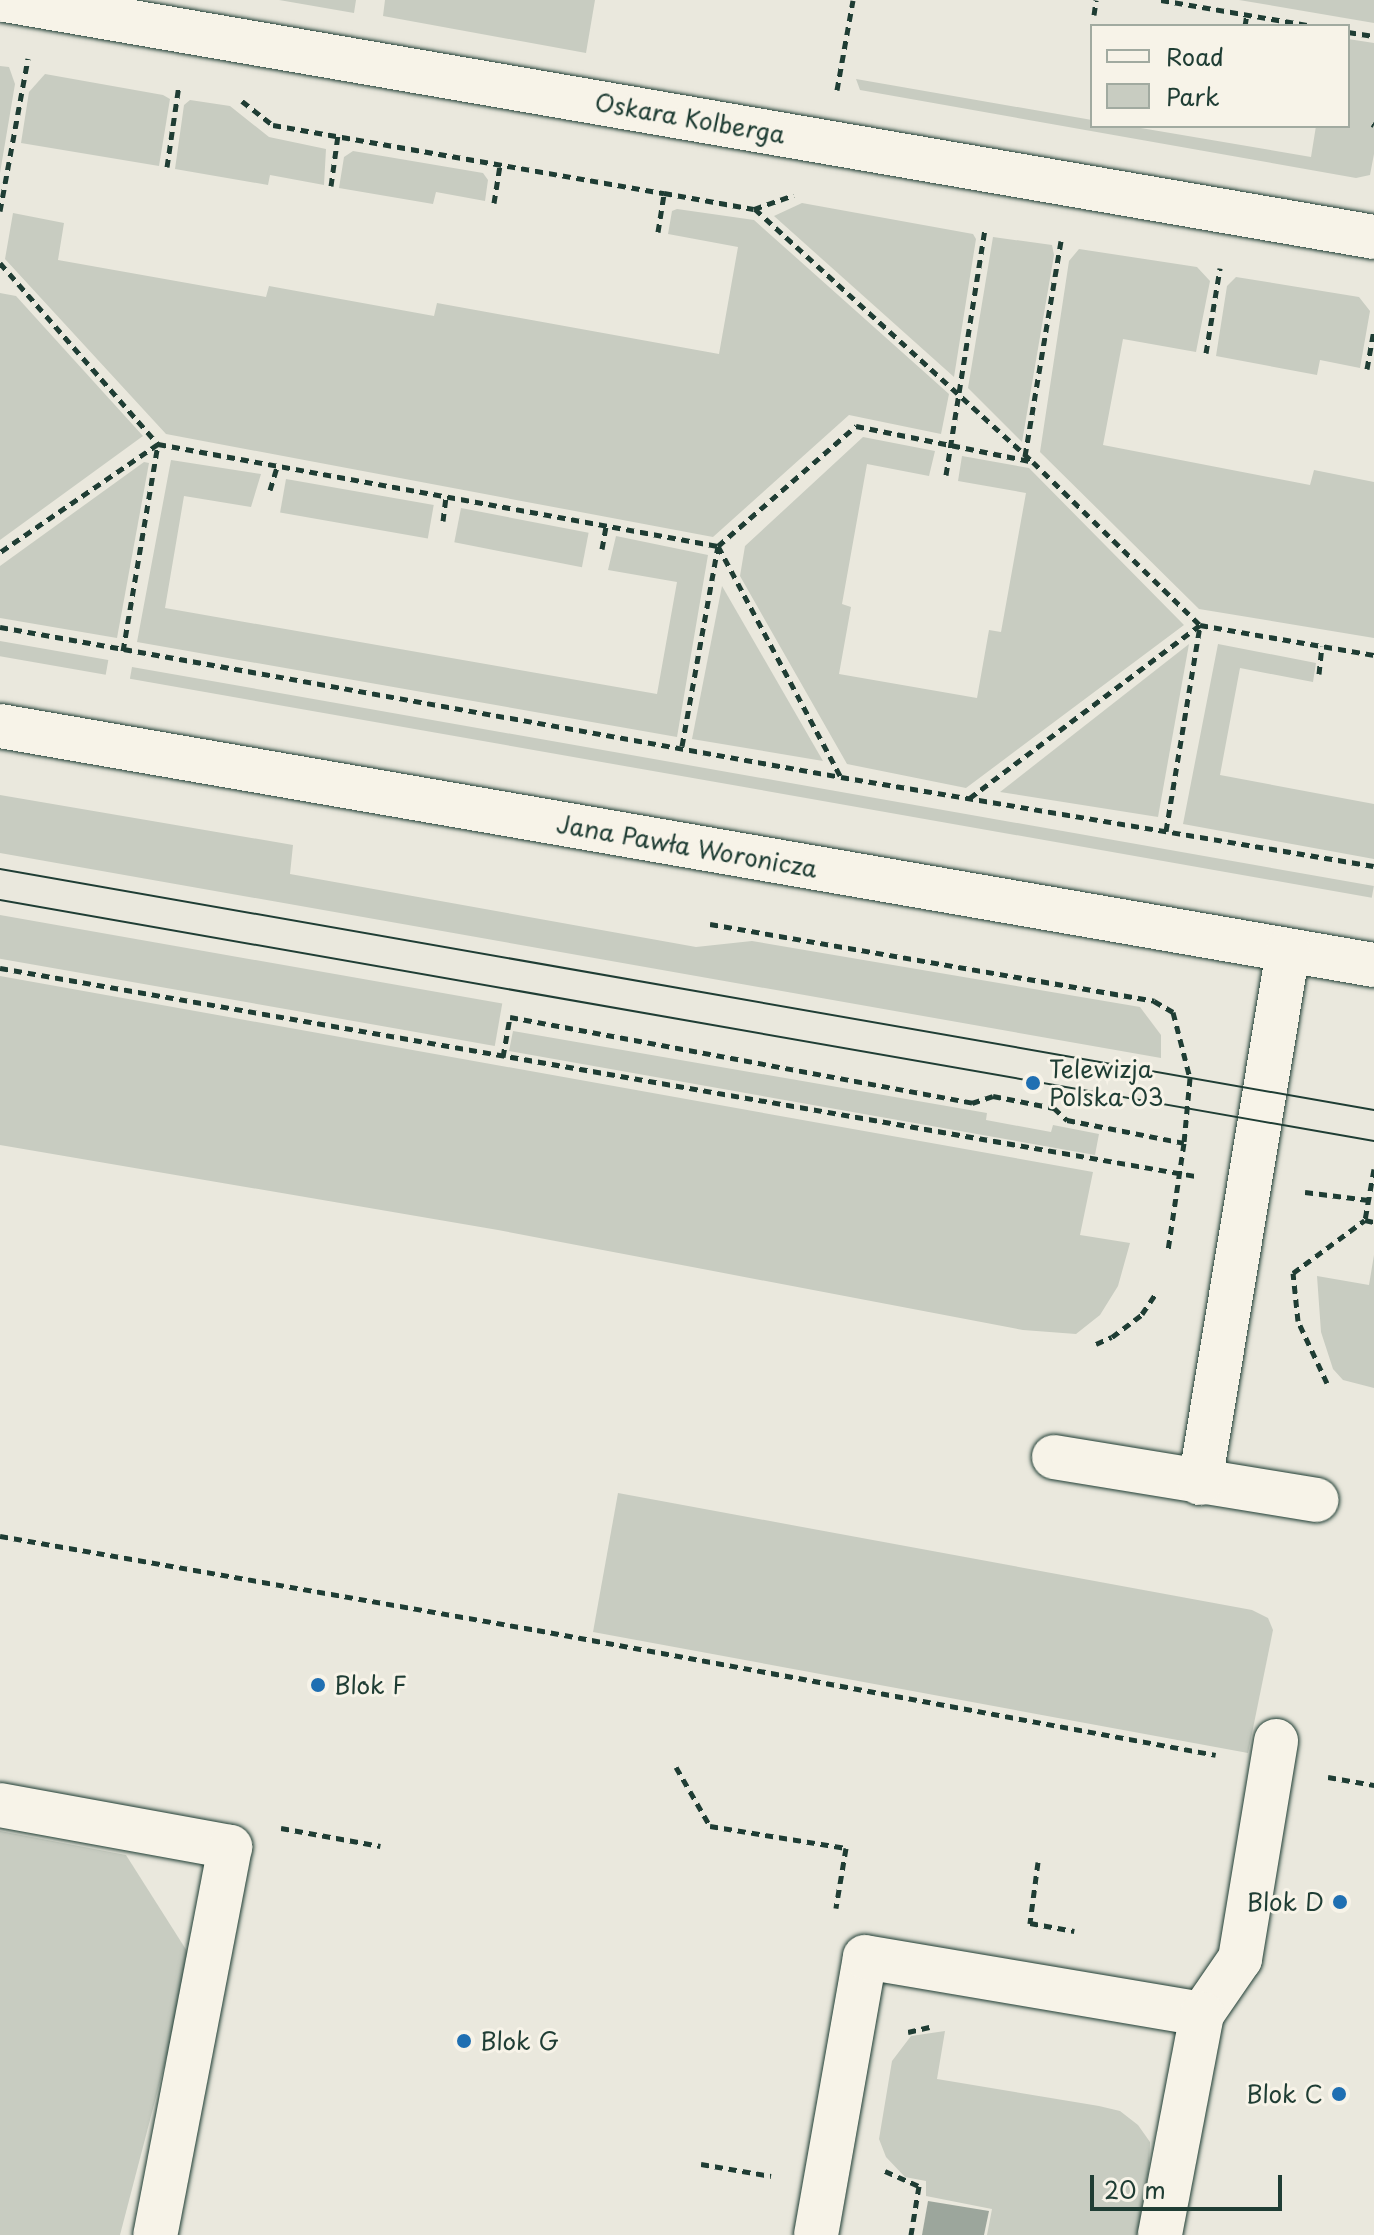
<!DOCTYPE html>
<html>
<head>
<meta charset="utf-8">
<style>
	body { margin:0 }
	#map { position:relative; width:1374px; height:2235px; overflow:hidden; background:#eae8dd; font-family:"Playpen Sans",sans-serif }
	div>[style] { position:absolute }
	.green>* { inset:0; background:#c8ccc1; transform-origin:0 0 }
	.water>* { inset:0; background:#9ca69c }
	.path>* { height:5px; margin-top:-2.5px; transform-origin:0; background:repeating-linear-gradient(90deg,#1f3d34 0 8px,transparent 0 14px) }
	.roads { filter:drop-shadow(0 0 2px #1f3d34) drop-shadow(0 0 2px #1f3d34) }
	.minor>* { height:44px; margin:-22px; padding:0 22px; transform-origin:22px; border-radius:22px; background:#f7f3e8 }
	.tram>* { height:2px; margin:-1px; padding:0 1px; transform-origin:1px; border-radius:1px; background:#1f3d34 }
	.dots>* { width:22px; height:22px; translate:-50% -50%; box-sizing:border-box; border:4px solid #f7f3e8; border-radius:50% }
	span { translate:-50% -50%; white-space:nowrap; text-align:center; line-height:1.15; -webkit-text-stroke:6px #f7f3e8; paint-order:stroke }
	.street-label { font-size:24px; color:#1f3d34 }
	.poi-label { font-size:24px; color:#1f3d34 }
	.left { translate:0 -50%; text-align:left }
	.right { translate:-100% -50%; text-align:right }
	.legend { position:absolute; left:1090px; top:24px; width:260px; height:104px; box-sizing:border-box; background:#f7f3e8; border:2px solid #a1aaa0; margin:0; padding:10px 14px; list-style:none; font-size:24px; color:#1f3d34 }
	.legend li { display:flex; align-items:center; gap:16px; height:40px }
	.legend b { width:40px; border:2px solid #a1aaa0 }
	.scale { position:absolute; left:1090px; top:2175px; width:192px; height:36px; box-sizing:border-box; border:4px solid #1f3d34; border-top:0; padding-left:10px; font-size:24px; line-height:28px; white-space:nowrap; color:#1f3d34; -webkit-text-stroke:6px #f7f3e8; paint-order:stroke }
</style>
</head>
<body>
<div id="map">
	<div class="green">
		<div style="clip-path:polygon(279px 0,356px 0,354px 13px)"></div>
		<div style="clip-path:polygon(385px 0,595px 0,586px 53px,383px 16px)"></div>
		<div style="clip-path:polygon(1239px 0,1374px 0,1374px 23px)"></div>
		<div style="clip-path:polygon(1348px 39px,1374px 43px,1374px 154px,1370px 175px,1356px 178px,860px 90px,856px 79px,1092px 120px,1092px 126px,1129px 126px,1311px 157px,1316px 126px,1348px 126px)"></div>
		<div style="clip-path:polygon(0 66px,9px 67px,15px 84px,0 173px)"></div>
		<div style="clip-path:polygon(45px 74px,163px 95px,170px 99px,159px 166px,21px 143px,29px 92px)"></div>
		<div style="clip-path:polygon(190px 100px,230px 106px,269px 137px,326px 149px,324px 185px,270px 175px,268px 185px,175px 169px,184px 105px)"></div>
		<div style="clip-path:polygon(353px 151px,483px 173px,488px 180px,485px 201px,436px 192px,433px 204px,339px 188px,344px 157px)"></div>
		<div style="clip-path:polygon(802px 203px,973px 234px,976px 239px,954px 377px,774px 216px)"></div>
		<div style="clip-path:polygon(677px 209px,754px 220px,949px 394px,941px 434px,849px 415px,713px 537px,166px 434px,5px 259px,13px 213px,64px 223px,58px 260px,266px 297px,269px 286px,434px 316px,437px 303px,719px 354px,738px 247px,668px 234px,672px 211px)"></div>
		<div style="clip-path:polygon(993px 237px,1052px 245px,1054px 255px,1022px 442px,968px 388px)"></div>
		<div style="clip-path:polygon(1079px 249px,1197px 267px,1210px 281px,1196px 352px,1123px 339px,1103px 445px,1310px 485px,1314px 470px,1374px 482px,1374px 638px,1199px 609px,1040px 452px,1069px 261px)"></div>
		<div style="clip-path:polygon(1236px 277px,1359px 297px,1370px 311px,1360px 368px,1320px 360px,1317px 375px,1216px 356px,1227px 286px)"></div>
		<div style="clip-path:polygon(0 293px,16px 296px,143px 436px,0 540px)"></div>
		<div style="clip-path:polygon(863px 437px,935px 451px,929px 476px,867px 464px,842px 604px,851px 607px,839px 674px,977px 698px,989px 630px,1001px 632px,1026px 493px,958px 481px,962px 456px,1029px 468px,1184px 625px,966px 788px,847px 764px,740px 576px,745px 546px)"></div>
		<div style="clip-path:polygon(171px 460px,261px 474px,251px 507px,184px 496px,165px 608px,657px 694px,677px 582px,608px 570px,616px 536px,708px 555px,677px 737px,137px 642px)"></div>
		<div style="clip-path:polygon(144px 462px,149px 463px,117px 638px,0 618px,0 566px)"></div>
		<div style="left:286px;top:479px;width:150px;height:34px;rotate:10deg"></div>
		<div style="left:461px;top:508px;width:130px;height:35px;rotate:11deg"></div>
		<div style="clip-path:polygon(722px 586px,823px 761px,692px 739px)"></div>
		<div style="left:0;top:641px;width:110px;height:15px;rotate:10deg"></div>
		<div style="clip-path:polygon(1189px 644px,1158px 817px,1000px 792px)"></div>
		<div style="clip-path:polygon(1218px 644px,1316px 663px,1313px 682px,1240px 668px,1220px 775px,1374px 804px,1374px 859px,1183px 824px)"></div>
		<div style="left:132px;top:667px;width:1261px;height:12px;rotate:10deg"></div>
		<div style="clip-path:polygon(0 795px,293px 845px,290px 874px,696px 947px,752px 941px,1140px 1007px,1161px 1035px,1161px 1058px,0 853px)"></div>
		<div style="left:0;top:915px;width:510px;height:43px;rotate:10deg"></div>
		<div style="clip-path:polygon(0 976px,1093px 1172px,1080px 1235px,1130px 1243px,1118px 1286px,1100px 1315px,1076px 1334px,1023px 1330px,498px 1230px,0 1145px)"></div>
		<div style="clip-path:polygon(513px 1031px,987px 1113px,986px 1120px,1051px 1132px,1053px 1125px,1099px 1134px,1095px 1155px,509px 1051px)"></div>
		<div style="clip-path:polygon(1374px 1255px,1374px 1388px,1343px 1380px,1333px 1369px,1321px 1332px,1317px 1276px,1369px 1285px)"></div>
		<div style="clip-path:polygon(618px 1493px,1252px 1610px,1268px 1618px,1273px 1630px,1248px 1753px,593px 1632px)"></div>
		<div style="clip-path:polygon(0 1831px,126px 1855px,192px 1959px,120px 2235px,0 2235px)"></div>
		<div style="clip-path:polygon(945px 2031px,937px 2079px,1099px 2106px,1120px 2111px,1138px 2125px,1150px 2142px,1149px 2168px,1137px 2235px,987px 2235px,992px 2209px,926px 2196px,926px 2181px,905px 2177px,886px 2157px,879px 2139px,892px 2061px,911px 2036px)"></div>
	</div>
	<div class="water">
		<div style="clip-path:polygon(928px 2201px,989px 2211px,984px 2235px,922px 2235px)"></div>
	</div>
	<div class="path">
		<div style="left:1161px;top:0;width:154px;rotate:9.7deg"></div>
		<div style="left:1094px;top:15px;width:15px;rotate:-82deg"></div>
		<div style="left:1245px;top:26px;width:12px;rotate:-81deg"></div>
		<div style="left:1348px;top:32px;width:26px;rotate:9deg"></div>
		<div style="left:837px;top:90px;width:91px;rotate:-79.9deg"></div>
		<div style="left:242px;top:101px;width:39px;rotate:38deg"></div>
		<div style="left:273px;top:125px;width:397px;rotate:9.9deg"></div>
		<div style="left:664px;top:193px;width:91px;rotate:10.1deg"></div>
		<div style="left:754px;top:209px;width:42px;rotate:-19.3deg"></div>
		<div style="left:1372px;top:124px;width:2px;rotate:27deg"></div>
		<div style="left:167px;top:167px;width:83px;rotate:-81.7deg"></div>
		<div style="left:331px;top:186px;width:51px;rotate:-82.2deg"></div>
		<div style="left:494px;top:203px;width:38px;rotate:-81deg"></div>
		<div style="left:755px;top:209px;width:376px;rotate:42.3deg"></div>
		<div style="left:1033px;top:462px;width:233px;rotate:44.3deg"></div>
		<div style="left:1200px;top:625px;width:288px;rotate:143.1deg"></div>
		<div style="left:0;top:211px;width:155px;rotate:-79.6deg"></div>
		<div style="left:658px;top:232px;width:39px;rotate:-81deg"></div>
		<div style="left:0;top:263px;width:240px;rotate:48.9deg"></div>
		<div style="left:158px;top:444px;width:191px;rotate:145.6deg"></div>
		<div style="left:1206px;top:353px;width:86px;rotate:-80.6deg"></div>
		<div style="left:1367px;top:369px;width:39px;rotate:-80deg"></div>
		<div style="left:1025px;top:456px;width:218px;rotate:-80.5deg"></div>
		<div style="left:946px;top:475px;width:250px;rotate:-81deg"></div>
		<div style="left:270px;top:490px;width:24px;rotate:-73deg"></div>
		<div style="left:443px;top:521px;width:26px;rotate:-83deg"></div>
		<div style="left:602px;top:549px;width:23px;rotate:-80deg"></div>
		<div style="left:0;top:627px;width:854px;rotate:10.11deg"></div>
		<div style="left:841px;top:777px;width:540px;rotate:9.48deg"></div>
		<div style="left:123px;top:651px;width:210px;rotate:-80.4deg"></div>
		<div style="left:158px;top:444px;width:569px;rotate:10.32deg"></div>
		<div style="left:718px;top:546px;width:262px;rotate:62deg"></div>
		<div style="left:1319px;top:674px;width:28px;rotate:-84deg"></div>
		<div style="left:682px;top:746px;width:203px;rotate:-79.8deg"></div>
		<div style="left:718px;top:546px;width:183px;rotate:-41deg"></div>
		<div style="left:856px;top:426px;width:177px;rotate:11.4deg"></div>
		<div style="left:1166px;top:831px;width:209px;rotate:-80.6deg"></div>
		<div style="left:1200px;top:625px;width:177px;rotate:9.8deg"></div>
		<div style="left:710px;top:924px;width:451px;rotate:9.8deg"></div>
		<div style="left:1154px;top:1001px;width:22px;rotate:30deg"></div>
		<div style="left:1173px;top:1012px;width:68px;rotate:75.6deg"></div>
		<div style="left:1190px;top:1078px;width:65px;rotate:95.3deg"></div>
		<div style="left:0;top:968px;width:1214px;rotate:9.87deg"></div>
		<div style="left:503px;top:1057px;width:41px;rotate:-80.1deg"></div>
		<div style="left:510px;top:1017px;width:470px;rotate:10.5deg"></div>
		<div style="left:972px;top:1103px;width:22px;rotate:-18deg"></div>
		<div style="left:993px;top:1096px;width:62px;rotate:11.1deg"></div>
		<div style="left:1054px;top:1108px;width:18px;rotate:43deg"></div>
		<div style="left:1067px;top:1120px;width:119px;rotate:11.1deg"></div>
		<div style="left:1184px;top:1143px;width:108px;rotate:98.5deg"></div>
		<div style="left:1374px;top:1169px;width:52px;rotate:100deg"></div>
		<div style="left:1365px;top:1220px;width:9px;rotate:13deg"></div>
		<div style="left:1305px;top:1192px;width:64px;rotate:7.2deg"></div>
		<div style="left:1096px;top:1344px;width:17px;rotate:-24deg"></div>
		<div style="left:1112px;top:1337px;width:38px;rotate:-37deg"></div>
		<div style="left:1142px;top:1314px;width:27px;rotate:-56deg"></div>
		<div style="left:1327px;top:1383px;width:68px;rotate:-115.1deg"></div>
		<div style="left:1298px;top:1321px;width:48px;rotate:-95.9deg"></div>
		<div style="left:1293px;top:1273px;width:89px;rotate:-36.4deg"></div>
		<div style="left:0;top:1536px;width:545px;rotate:9.93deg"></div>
		<div style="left:537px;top:1630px;width:690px;rotate:10.43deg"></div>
		<div style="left:676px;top:1767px;width:68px;rotate:60deg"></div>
		<div style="left:710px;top:1826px;width:138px;rotate:9.2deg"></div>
		<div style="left:846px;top:1848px;width:61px;rotate:99.5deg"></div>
		<div style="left:1328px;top:1777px;width:47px;rotate:9.9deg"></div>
		<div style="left:281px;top:1828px;width:101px;rotate:10.3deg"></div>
		<div style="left:1038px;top:1862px;width:62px;rotate:97.5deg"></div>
		<div style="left:1030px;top:1923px;width:45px;rotate:10.3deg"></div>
		<div style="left:908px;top:2032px;width:22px;rotate:-13deg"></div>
		<div style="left:701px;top:2164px;width:71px;rotate:9.7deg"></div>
		<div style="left:885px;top:2171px;width:37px;rotate:24deg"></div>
		<div style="left:919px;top:2186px;width:50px;rotate:99.3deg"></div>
	</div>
	<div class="roads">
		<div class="minor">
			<div style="left:5px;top:0;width:1389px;rotate:9.82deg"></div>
			<div style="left:0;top:726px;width:1395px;rotate:9.87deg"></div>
			<div style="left:1054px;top:1457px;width:266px;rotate:9.3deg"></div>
			<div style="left:1200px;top:1483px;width:540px;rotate:-80.62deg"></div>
			<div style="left:0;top:1805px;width:234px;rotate:10.3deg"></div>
			<div style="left:230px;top:1847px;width:395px;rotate:100.9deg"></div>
			<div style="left:1202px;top:2014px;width:67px;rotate:-55.4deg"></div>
			<div style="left:1240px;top:1959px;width:221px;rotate:-80.6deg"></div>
			<div style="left:816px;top:2235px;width:282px;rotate:-80deg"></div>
			<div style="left:865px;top:1957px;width:342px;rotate:9.6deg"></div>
			<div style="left:1202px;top:2014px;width:225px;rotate:100.8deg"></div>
		</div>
	</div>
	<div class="tram">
		<div style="left:0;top:869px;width:1395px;rotate:9.95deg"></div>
		<div style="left:0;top:900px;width:1395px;rotate:9.95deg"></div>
	</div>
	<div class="dots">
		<div style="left:1033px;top:1083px;background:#1f6fb2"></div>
		<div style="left:318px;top:1685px;background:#1f6fb2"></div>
		<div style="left:1340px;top:1902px;background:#1f6fb2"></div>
		<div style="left:464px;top:2041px;background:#1f6fb2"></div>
		<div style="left:1339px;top:2094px;background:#1f6fb2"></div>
	</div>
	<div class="street-label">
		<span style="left:690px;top:118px;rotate:10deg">Oskara Kolberga</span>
		<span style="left:687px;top:846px;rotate:10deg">Jana Pawła Woronicza</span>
	</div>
	<div class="poi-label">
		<span class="left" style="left:1049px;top:1083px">Telewizja<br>Polska 03</span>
		<span class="left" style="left:334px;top:1685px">Blok F</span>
		<span class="right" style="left:1324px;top:1902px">Blok D</span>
		<span class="left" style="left:480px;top:2041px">Blok G</span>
		<span class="right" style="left:1323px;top:2094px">Blok C</span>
	</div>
	<ul class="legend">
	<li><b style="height:10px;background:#f7f3e8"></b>Road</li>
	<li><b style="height:22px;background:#c8ccc1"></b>Park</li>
	</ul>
	<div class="scale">20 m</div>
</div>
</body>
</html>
